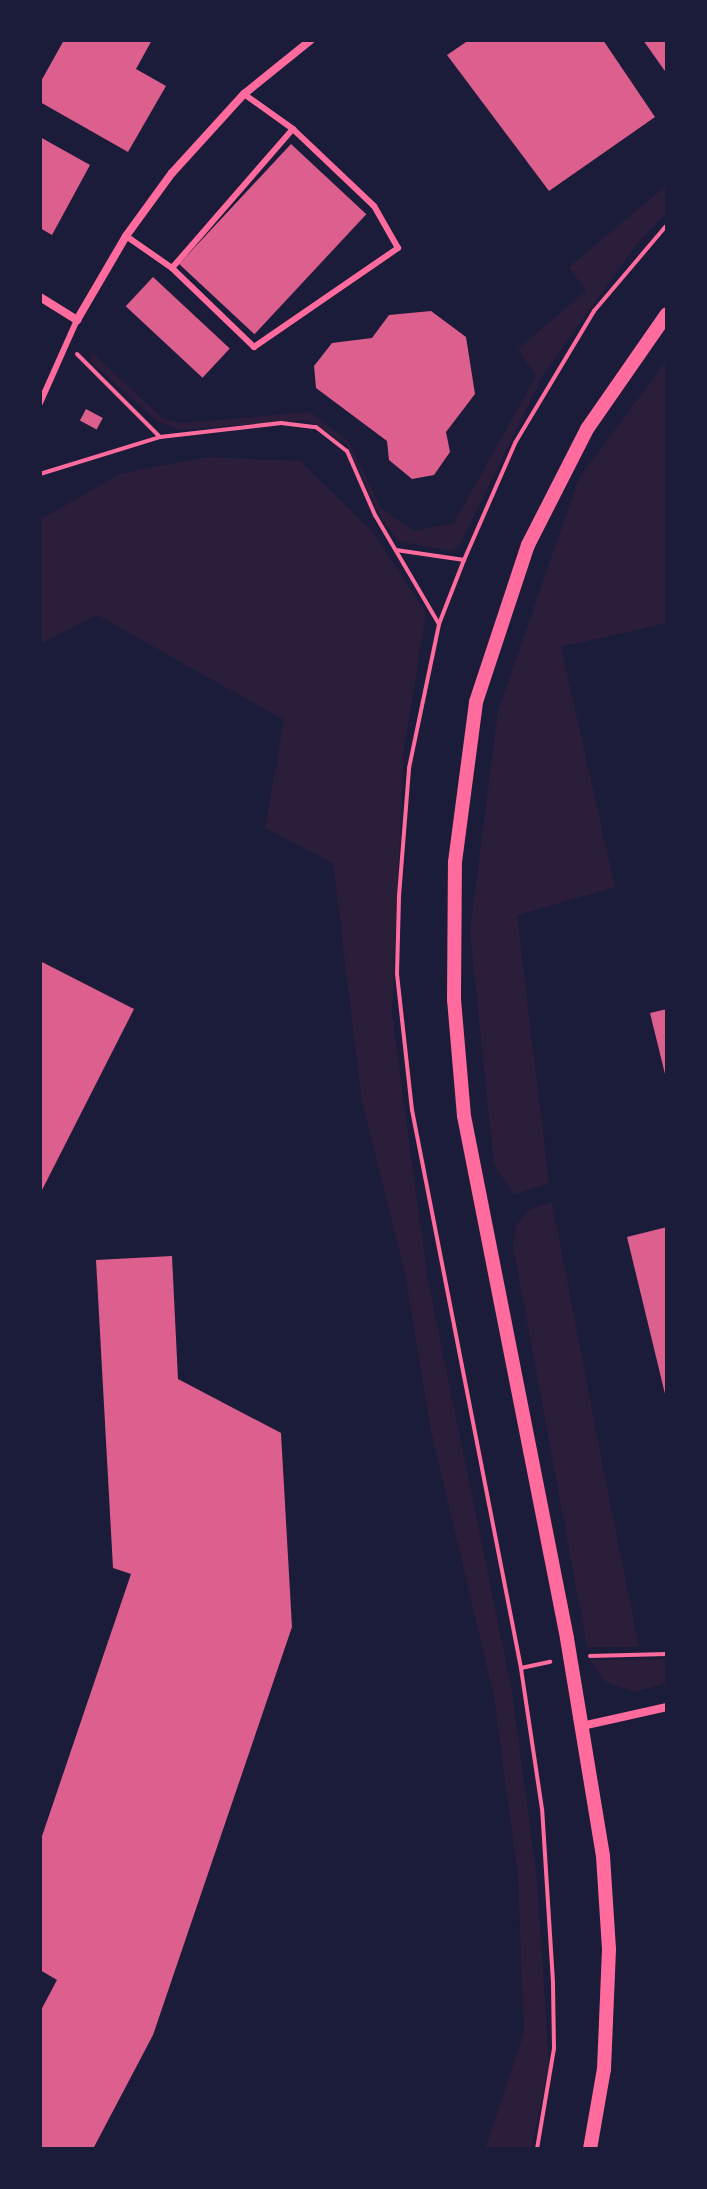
<!DOCTYPE html>
<html>
<head>
<meta charset="utf-8">
<style>
	body { margin:0 }
	#map { position:relative; width:707px; height:2189px; overflow:hidden; background:#1b1b3a; font-family:"Work Sans",sans-serif }
	div>[style] { position:absolute }
	.green>* { inset:0; background:#2a1e3b }
	.building>* { inset:0; background:#dd5f8e; transform-origin:0 0 }
	.path>* { height:4px; margin:-2px; padding:0 2px; transform-origin:2px; border-radius:2px; background:#ff6b9d }
	.service>* { height:6px; margin:-3px; padding:0 3px; transform-origin:3px; border-radius:3px; background:#ff6b9d }
	.minor>* { height:8px; margin:-4px; padding:0 4px; transform-origin:4px; border-radius:4px; background:#ff6b9d }
	.tertiary>* { height:14px; margin:-7px; padding:0 7px; transform-origin:7px; border-radius:7px; background:#ff6b9d }
	span { translate:-50% -50%; white-space:nowrap; text-align:center; line-height:1.15; -webkit-text-stroke:6px #1b1b3a; paint-order:stroke }
	.frame { position:absolute; inset:0; border:42px solid #1b1b3a; pointer-events:none }
</style>
</head>
<body>
<div id="map">
	<div class="green">
		<div style="clip-path:polygon(667px 185px,667px 212px,636px 245px,544px 373px,459px 546px,451px 551px,398px 541px,382px 520px,346px 443px,306px 420px,181px 430px,157px 421px,90px 361px,93px 353px,162px 418px,182px 423px,310px 412px,349px 442px,381px 508px,414px 531px,454px 523px,536px 376px,518px 349px,586px 291px,569px 267px)"></div>
		<div style="clip-path:polygon(667px 360px,667px 623px,561px 647px,615px 887px,517px 915px,549px 1183px,514px 1194px,494px 1165px,470px 932px,498px 711px,579px 478px)"></div>
		<div style="clip-path:polygon(207px 457px,300px 461px,373px 532px,426px 613px,404px 749px,392px 1013px,427px 1275px,512px 1692px,537px 1879px,549px 2065px,531px 2149px,485px 2149px,524px 2032px,518px 1877px,494px 1697px,430px 1426px,406px 1278px,362px 1102px,333px 863px,265px 828px,284px 720px,97px 615px,40px 644px,40px 520px,119px 474px)"></div>
		<div style="clip-path:polygon(552px 1202px,610px 1503px,639px 1647px,587px 1647px,513px 1245px,516px 1226px,528px 1210px)"></div>
		<div style="clip-path:polygon(667px 1659px,667px 1683px,635px 1692px,606px 1682px,590px 1660px)"></div>
	</div>
	<div class="building">
		<div style="clip-path:polygon(64px 40px,152px 40px,136px 69px,166px 86px,128px 152px,40px 102px,40px 83px)"></div>
		<div style="clip-path:polygon(469px 40px,603px 40px,655px 117px,549px 191px,447px 55px)"></div>
		<div style="clip-path:polygon(643px 40px,667px 40px,667px 74px)"></div>
		<div style="clip-path:polygon(40px 137px,90px 165px,52px 235px,40px 228px)"></div>
		<div style="left:291px;top:144px;width:103px;height:164px;rotate:43deg"></div>
		<div style="left:153px;top:277px;width:105px;height:40px;rotate:43deg"></div>
		<div style="clip-path:polygon(431px 311px,466px 337px,475px 394px,446px 432px,450px 452px,434px 475px,412px 479px,389px 460px,387px 441px,316px 388px,314px 366px,332px 343px,372px 338px,389px 315px)"></div>
		<div style="left:86px;top:409px;width:19px;height:13px;rotate:28deg"></div>
		<div style="clip-path:polygon(40px 961px,134px 1009px,40px 1194px)"></div>
		<div style="clip-path:polygon(667px 1009px,667px 1078px,666px 1078px,650px 1013px)"></div>
		<div style="clip-path:polygon(667px 1227px,667px 1398px,666px 1398px,627px 1237px)"></div>
		<div style="clip-path:polygon(172px 1256px,178px 1379px,281px 1433px,292px 1627px,153px 2035px,93px 2149px,40px 2149px,40px 2012px,57px 1980px,40px 1970px,40px 1842px,131px 1574px,113px 1568px,96px 1260px)"></div>
	</div>
	<div class="path">
		<div style="left:77px;top:354px;width:117px;rotate:45deg"></div>
		<div style="left:40px;top:474px;width:126px;rotate:-17.1deg"></div>
		<div style="left:160px;top:437px;width:122px;rotate:-6.6deg"></div>
		<div style="left:281px;top:423px;width:35px;rotate:7deg"></div>
		<div style="left:316px;top:427px;width:39px;rotate:38deg"></div>
		<div style="left:347px;top:451px;width:70px;rotate:66.4deg"></div>
		<div style="left:375px;top:515px;width:126px;rotate:59.6deg"></div>
		<div style="left:396px;top:550px;width:69px;rotate:8.4deg"></div>
		<div style="left:590px;top:1656px;width:77px;rotate:-1.5deg"></div>
		<div style="left:521px;top:1668px;width:30px;rotate:-12deg"></div>
		<div style="left:537px;top:2149px;width:102px;rotate:-80.4deg"></div>
		<div style="left:554px;top:2048px;width:66px;rotate:-90.9deg"></div>
		<div style="left:553px;top:1982px;width:173px;rotate:-93.6deg"></div>
		<div style="left:542px;top:1809px;width:143px;rotate:-98.5deg"></div>
		<div style="left:521px;top:1668px;width:569px;rotate:-101.05deg"></div>
		<div style="left:412px;top:1110px;width:137px;rotate:-96.3deg"></div>
		<div style="left:397px;top:974px;width:78px;rotate:-88.5deg"></div>
		<div style="left:399px;top:896px;width:128px;rotate:-85.5deg"></div>
		<div style="left:409px;top:768px;width:147px;rotate:-78.2deg"></div>
		<div style="left:439px;top:624px;width:69px;rotate:-68.7deg"></div>
		<div style="left:464px;top:560px;width:128px;rotate:-66.4deg"></div>
		<div style="left:515px;top:443px;width:154px;rotate:-59.1deg"></div>
		<div style="left:594px;top:311px;width:113px;rotate:-49.7deg"></div>
	</div>
	<div class="service">
		<div style="left:126px;top:236px;width:56px;rotate:34.8deg"></div>
		<div style="left:172px;top:268px;width:114px;rotate:43.9deg"></div>
		<div style="left:254px;top:347px;width:175px;rotate:-34.5deg"></div>
		<div style="left:398px;top:248px;width:48px;rotate:-119.7deg"></div>
		<div style="left:374px;top:206px;width:112px;rotate:-136.5deg"></div>
		<div style="left:293px;top:129px;width:60px;rotate:-144.5deg"></div>
		<div style="left:172px;top:268px;width:184px;rotate:-49deg"></div>
		<div style="left:40px;top:403px;width:91px;rotate:-66deg"></div>
	</div>
	<div class="minor">
		<div style="left:40px;top:297px;width:44px;rotate:31.9deg"></div>
		<div style="left:77px;top:320px;width:97px;rotate:-59.7deg"></div>
		<div style="left:126px;top:236px;width:78px;rotate:-53.9deg"></div>
		<div style="left:172px;top:173px;width:107px;rotate:-47.7deg"></div>
		<div style="left:244px;top:94px;width:86px;rotate:-38.9deg"></div>
		<div style="left:582px;top:1726px;width:87px;rotate:-12.6deg"></div>
	</div>
	<div class="tertiary">
		<div style="left:590px;top:2149px;width:81px;rotate:-80.1deg"></div>
		<div style="left:604px;top:2069px;width:120px;rotate:-87.6deg"></div>
		<div style="left:609px;top:1949px;width:93px;rotate:-93.7deg"></div>
		<div style="left:603px;top:1856px;width:221px;rotate:-99.4deg"></div>
		<div style="left:567px;top:1638px;width:532px;rotate:-101.16deg"></div>
		<div style="left:464px;top:1116px;width:117px;rotate:-94.9deg"></div>
		<div style="left:454px;top:999px;width:137px;rotate:-89.6deg"></div>
		<div style="left:455px;top:862px;width:161px;rotate:-82.5deg"></div>
		<div style="left:476px;top:702px;width:165px;rotate:-71.7deg"></div>
		<div style="left:528px;top:545px;width:130px;rotate:-63deg"></div>
		<div style="left:587px;top:429px;width:140px;rotate:-55.2deg"></div>
	</div>
	<div class="frame"></div>
</div>
</body>
</html>
